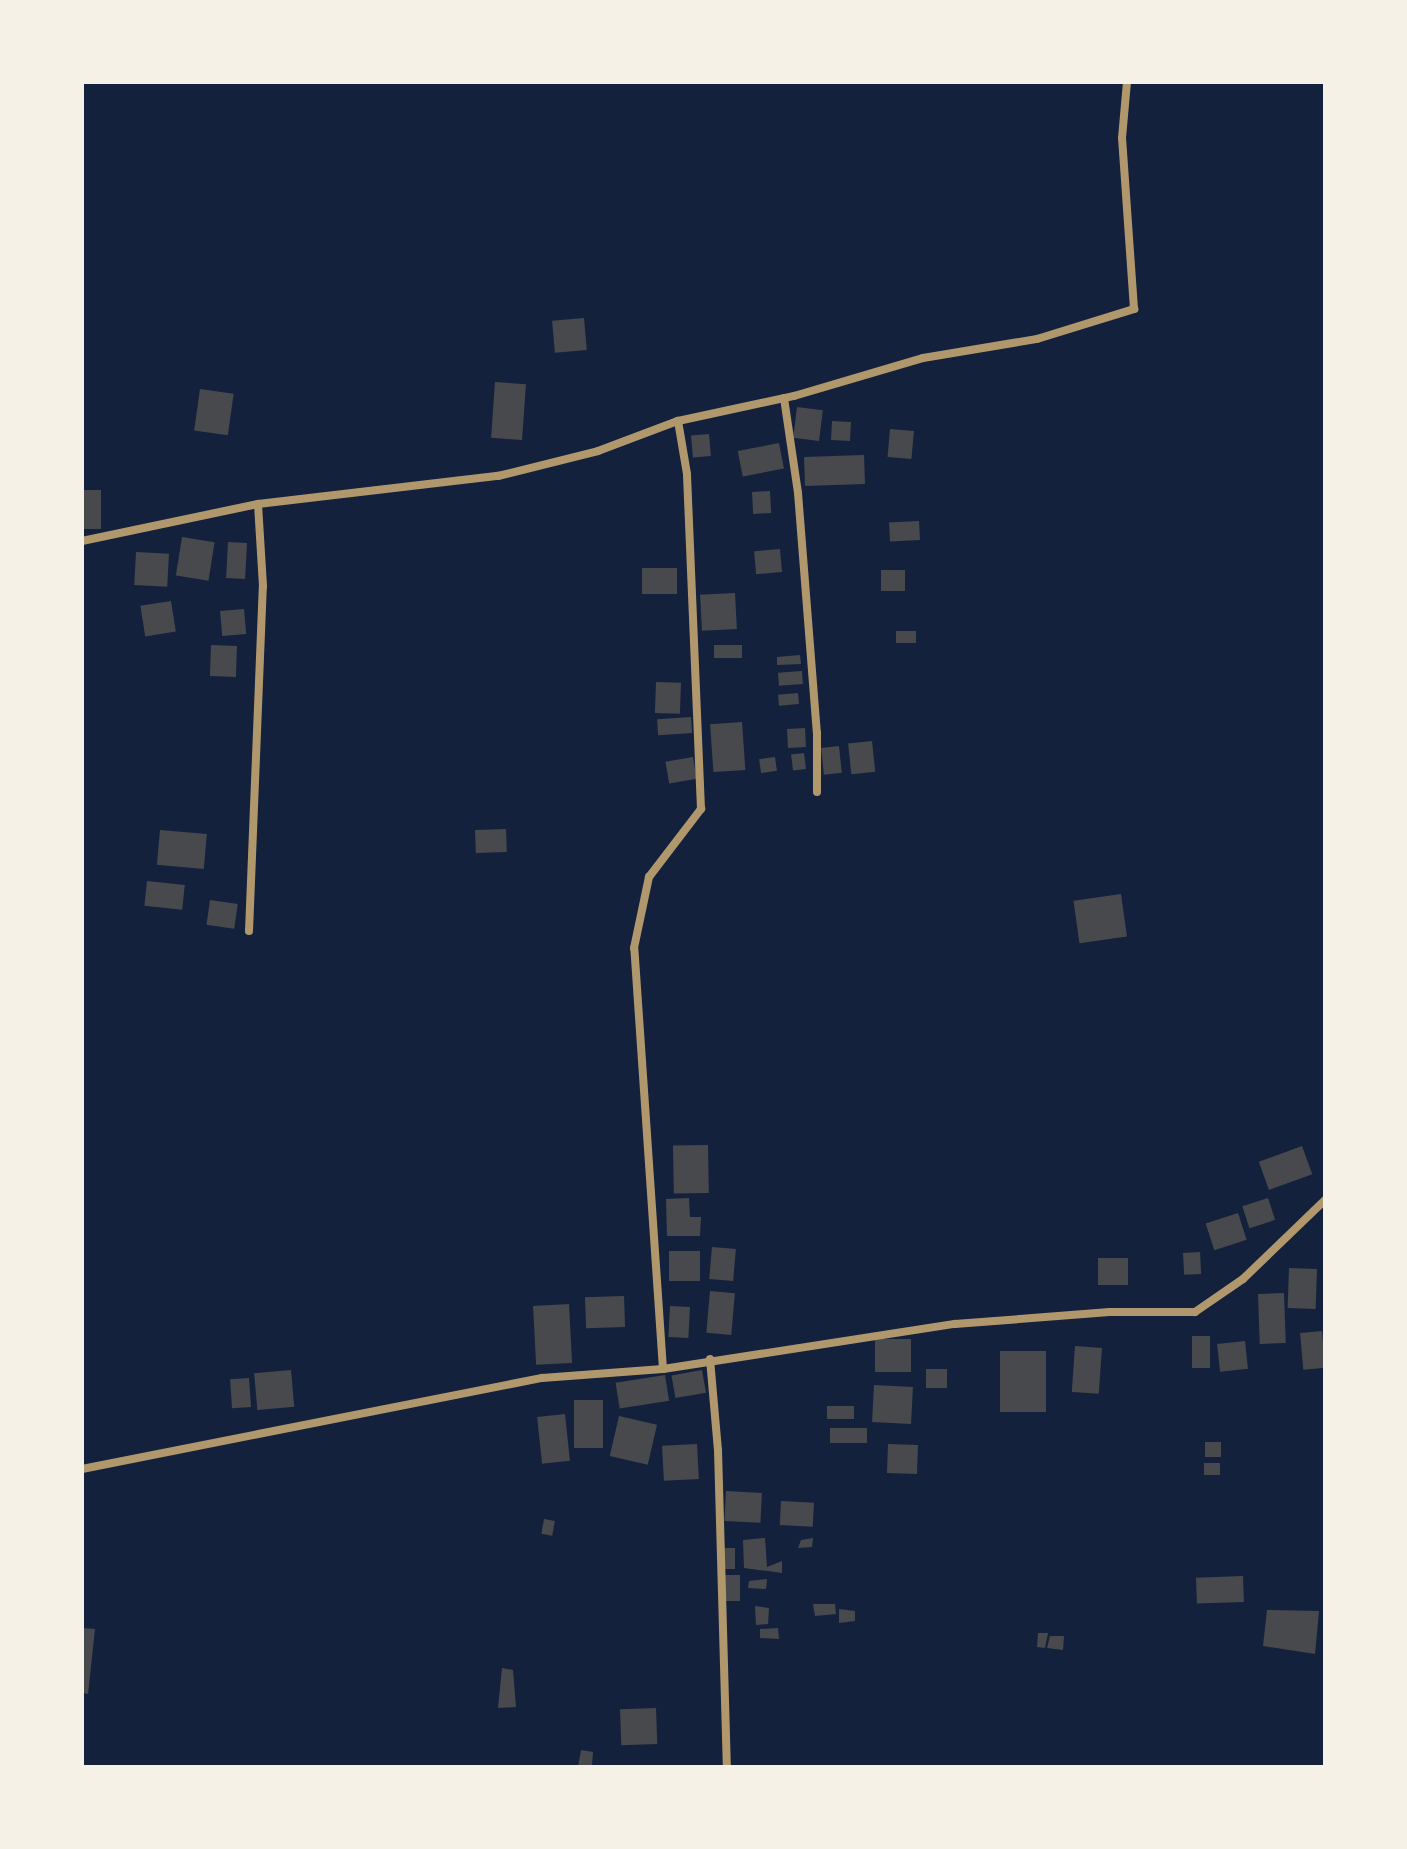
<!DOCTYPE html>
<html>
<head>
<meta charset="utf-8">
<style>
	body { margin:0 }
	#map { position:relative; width:1407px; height:1849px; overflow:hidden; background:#14213d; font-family:"Times New Roman",serif }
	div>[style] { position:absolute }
	.building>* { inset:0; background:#48494c; transform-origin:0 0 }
	.minor>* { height:8px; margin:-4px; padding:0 4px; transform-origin:4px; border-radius:4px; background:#b1986c }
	span { translate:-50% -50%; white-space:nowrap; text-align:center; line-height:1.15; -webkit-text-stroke:8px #f6f1e7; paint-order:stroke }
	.frame { position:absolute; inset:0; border:84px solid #f6f1e7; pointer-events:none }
</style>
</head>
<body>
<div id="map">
	<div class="building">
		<div style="left:584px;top:318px;width:32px;height:32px;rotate:85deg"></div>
		<div style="left:495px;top:382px;width:31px;height:56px;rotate:4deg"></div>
		<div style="left:200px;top:389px;width:34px;height:42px;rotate:8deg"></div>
		<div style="left:797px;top:407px;width:26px;height:31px;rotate:7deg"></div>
		<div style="left:832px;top:421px;width:19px;height:19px;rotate:3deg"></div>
		<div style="left:890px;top:429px;width:24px;height:28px;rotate:5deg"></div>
		<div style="left:709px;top:434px;width:22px;height:18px;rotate:85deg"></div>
		<div style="left:779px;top:443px;width:26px;height:42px;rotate:79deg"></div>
		<div style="left:864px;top:455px;width:29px;height:60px;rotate:88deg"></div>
		<div style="left:82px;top:490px;width:19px;height:39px"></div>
		<div style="left:770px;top:491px;width:22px;height:18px;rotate:87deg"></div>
		<div style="left:919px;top:521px;width:19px;height:30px;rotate:87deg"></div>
		<div style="left:182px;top:537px;width:33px;height:39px;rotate:9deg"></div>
		<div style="left:228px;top:542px;width:19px;height:36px;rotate:3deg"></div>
		<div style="left:780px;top:549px;width:23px;height:26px;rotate:85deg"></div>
		<div style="left:136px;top:552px;width:33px;height:33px;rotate:3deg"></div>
		<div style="left:642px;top:568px;width:35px;height:26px"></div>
		<div style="left:905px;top:570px;width:21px;height:24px;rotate:90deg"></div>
		<div style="left:735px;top:593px;width:36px;height:35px;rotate:87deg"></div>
		<div style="left:171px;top:601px;width:31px;height:31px;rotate:81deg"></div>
		<div style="left:244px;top:609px;width:25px;height:24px;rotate:85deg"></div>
		<div style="left:916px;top:631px;width:12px;height:20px;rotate:90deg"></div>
		<div style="left:211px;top:645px;width:26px;height:31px;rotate:2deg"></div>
		<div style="left:714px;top:645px;width:28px;height:13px"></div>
		<div style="clip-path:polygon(800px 655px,801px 664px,777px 665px,777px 657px)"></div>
		<div style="left:802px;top:671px;width:13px;height:24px;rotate:86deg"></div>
		<div style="left:656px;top:682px;width:25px;height:31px;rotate:2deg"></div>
		<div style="left:798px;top:693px;width:11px;height:20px;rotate:85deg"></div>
		<div style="left:691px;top:717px;width:16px;height:34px;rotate:86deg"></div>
		<div style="left:742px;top:722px;width:48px;height:32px;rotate:86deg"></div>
		<div style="left:805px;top:728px;width:19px;height:18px;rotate:87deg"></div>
		<div style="left:872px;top:741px;width:31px;height:24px;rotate:84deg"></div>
		<div style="left:839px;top:746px;width:27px;height:18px;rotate:84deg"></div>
		<div style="left:804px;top:753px;width:16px;height:13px;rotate:83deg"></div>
		<div style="left:693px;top:757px;width:22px;height:28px;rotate:80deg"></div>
		<div style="left:775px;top:757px;width:14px;height:16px;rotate:82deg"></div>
		<div style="left:506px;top:829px;width:23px;height:31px;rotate:88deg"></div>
		<div style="left:160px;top:830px;width:47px;height:35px;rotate:5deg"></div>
		<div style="left:147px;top:881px;width:38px;height:25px;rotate:6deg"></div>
		<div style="left:1121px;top:894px;width:43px;height:48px;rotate:82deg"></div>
		<div style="left:210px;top:900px;width:28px;height:25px;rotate:8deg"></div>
		<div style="left:708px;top:1145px;width:48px;height:35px;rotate:89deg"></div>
		<div style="left:1302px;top:1146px;width:30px;height:46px;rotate:70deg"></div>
		<div style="clip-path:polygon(689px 1198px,690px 1217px,701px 1217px,700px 1236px,667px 1236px,666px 1199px)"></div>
		<div style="left:1268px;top:1198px;width:23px;height:27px;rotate:72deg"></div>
		<div style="left:1238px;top:1213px;width:28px;height:34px;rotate:72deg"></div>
		<div style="left:712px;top:1247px;width:24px;height:32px;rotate:5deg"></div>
		<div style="left:669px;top:1251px;width:31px;height:30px"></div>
		<div style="left:1200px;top:1252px;width:22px;height:17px;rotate:87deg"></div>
		<div style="left:1098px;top:1258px;width:30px;height:27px"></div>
		<div style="left:1289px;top:1268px;width:28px;height:40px;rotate:2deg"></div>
		<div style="left:710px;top:1291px;width:25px;height:42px;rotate:5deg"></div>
		<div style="left:1284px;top:1293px;width:50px;height:26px;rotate:88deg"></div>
		<div style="left:624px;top:1296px;width:31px;height:39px;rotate:88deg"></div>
		<div style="left:569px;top:1304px;width:59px;height:36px;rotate:87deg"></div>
		<div style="left:670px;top:1306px;width:20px;height:31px;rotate:3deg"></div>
		<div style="left:1322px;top:1331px;width:37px;height:22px;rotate:85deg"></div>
		<div style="left:1192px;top:1336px;width:18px;height:32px"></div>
		<div style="left:875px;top:1339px;width:36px;height:33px"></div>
		<div style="left:1245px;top:1341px;width:28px;height:28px;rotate:84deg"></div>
		<div style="left:1075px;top:1346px;width:27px;height:46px;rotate:4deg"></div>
		<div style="left:1000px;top:1351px;width:46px;height:61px"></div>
		<div style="left:926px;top:1369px;width:21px;height:19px"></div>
		<div style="left:291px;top:1370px;width:37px;height:37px;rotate:85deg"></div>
		<div style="left:702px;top:1370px;width:23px;height:31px;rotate:80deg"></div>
		<div style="left:665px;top:1375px;width:26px;height:50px;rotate:81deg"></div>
		<div style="left:249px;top:1378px;width:29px;height:19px;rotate:86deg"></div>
		<div style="left:874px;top:1385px;width:39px;height:37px;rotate:3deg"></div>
		<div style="left:574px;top:1400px;width:29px;height:48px"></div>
		<div style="left:827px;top:1406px;width:27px;height:13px"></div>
		<div style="left:565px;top:1414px;width:47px;height:28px;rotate:84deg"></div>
		<div style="left:619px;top:1416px;width:39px;height:41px;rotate:13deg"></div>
		<div style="left:830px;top:1428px;width:37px;height:15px"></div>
		<div style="left:1205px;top:1442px;width:16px;height:15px"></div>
		<div style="left:697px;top:1444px;width:35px;height:35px;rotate:87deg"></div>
		<div style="left:888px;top:1444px;width:30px;height:29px;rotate:2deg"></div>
		<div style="left:1220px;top:1463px;width:12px;height:16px;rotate:90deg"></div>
		<div style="left:726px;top:1491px;width:36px;height:30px;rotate:3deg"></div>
		<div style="left:781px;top:1501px;width:33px;height:24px;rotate:3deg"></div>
		<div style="left:544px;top:1519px;width:11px;height:15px;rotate:10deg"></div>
		<div style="clip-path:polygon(765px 1538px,767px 1567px,782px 1561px,782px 1573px,744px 1568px,743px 1540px)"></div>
		<div style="clip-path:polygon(813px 1538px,812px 1547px,798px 1548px,801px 1540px)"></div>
		<div style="left:723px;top:1548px;width:12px;height:21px"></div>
		<div style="left:724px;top:1575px;width:16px;height:26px"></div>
		<div style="left:1243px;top:1576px;width:26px;height:47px;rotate:88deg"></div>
		<div style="clip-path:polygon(767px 1579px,766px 1589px,748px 1588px,749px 1581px)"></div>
		<div style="clip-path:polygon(813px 1604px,835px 1604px,836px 1614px,815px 1616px)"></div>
		<div style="clip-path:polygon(755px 1606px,769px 1608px,768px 1624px,756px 1625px)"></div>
		<div style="clip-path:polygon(839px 1609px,855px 1611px,855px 1621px,839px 1623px)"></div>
		<div style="clip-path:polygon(1267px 1610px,1319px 1611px,1315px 1654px,1263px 1646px)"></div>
		<div style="clip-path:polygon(82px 1628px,95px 1629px,88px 1694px,82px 1693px)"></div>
		<div style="clip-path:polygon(778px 1628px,779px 1639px,760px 1638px,760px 1629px)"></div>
		<div style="clip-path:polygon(1038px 1633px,1048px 1633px,1045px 1648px,1037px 1647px)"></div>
		<div style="clip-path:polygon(1050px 1636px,1064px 1636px,1063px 1650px,1047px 1648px)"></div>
		<div style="clip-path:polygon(502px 1668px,513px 1670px,516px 1707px,498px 1708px)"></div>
		<div style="left:656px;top:1708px;width:36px;height:36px;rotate:88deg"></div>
		<div style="clip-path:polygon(581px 1750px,593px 1752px,592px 1765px,578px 1767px)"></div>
	</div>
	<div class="minor">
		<div style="left:784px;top:398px;width:96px;rotate:81.6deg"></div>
		<div style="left:798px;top:493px;width:241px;rotate:85.5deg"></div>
		<div style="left:817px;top:733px;width:59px;rotate:90deg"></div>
		<div style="left:82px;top:541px;width:180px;rotate:-11.9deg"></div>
		<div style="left:258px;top:504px;width:242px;rotate:-6.7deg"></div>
		<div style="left:498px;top:476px;width:103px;rotate:-14deg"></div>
		<div style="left:598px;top:451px;width:85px;rotate:-20.6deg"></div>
		<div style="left:678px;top:421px;width:119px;rotate:-12.2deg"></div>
		<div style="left:794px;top:396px;width:134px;rotate:-16.4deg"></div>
		<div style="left:923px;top:358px;width:116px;rotate:-9.5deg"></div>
		<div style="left:1037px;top:339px;width:102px;rotate:-17.2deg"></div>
		<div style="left:1134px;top:309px;width:171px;rotate:-94deg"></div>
		<div style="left:1122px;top:138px;width:56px;rotate:-84.9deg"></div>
		<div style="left:249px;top:931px;width:345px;rotate:-87.7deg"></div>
		<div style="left:263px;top:586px;width:82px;rotate:-93.5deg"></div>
		<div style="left:710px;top:1359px;width:91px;rotate:85deg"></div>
		<div style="left:718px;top:1450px;width:317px;rotate:88.4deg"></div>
		<div style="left:663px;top:1369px;width:422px;rotate:-93.9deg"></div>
		<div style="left:634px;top:948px;width:73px;rotate:-78.1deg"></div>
		<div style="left:649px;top:877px;width:86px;rotate:-52.6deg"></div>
		<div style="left:701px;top:809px;width:335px;rotate:-92.4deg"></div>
		<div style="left:687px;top:474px;width:54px;rotate:-99.6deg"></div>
		<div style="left:82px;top:1469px;width:469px;rotate:-11.2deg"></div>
		<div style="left:542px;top:1378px;width:121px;rotate:-4.3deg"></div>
		<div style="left:663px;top:1369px;width:295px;rotate:-8.8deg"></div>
		<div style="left:955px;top:1324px;width:155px;rotate:-4.4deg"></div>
		<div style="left:1110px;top:1312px;width:85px"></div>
		<div style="left:1195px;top:1312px;width:58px;rotate:-34.5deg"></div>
		<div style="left:1243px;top:1279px;width:114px;rotate:-43.9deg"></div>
	</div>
	<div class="frame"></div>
</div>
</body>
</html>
